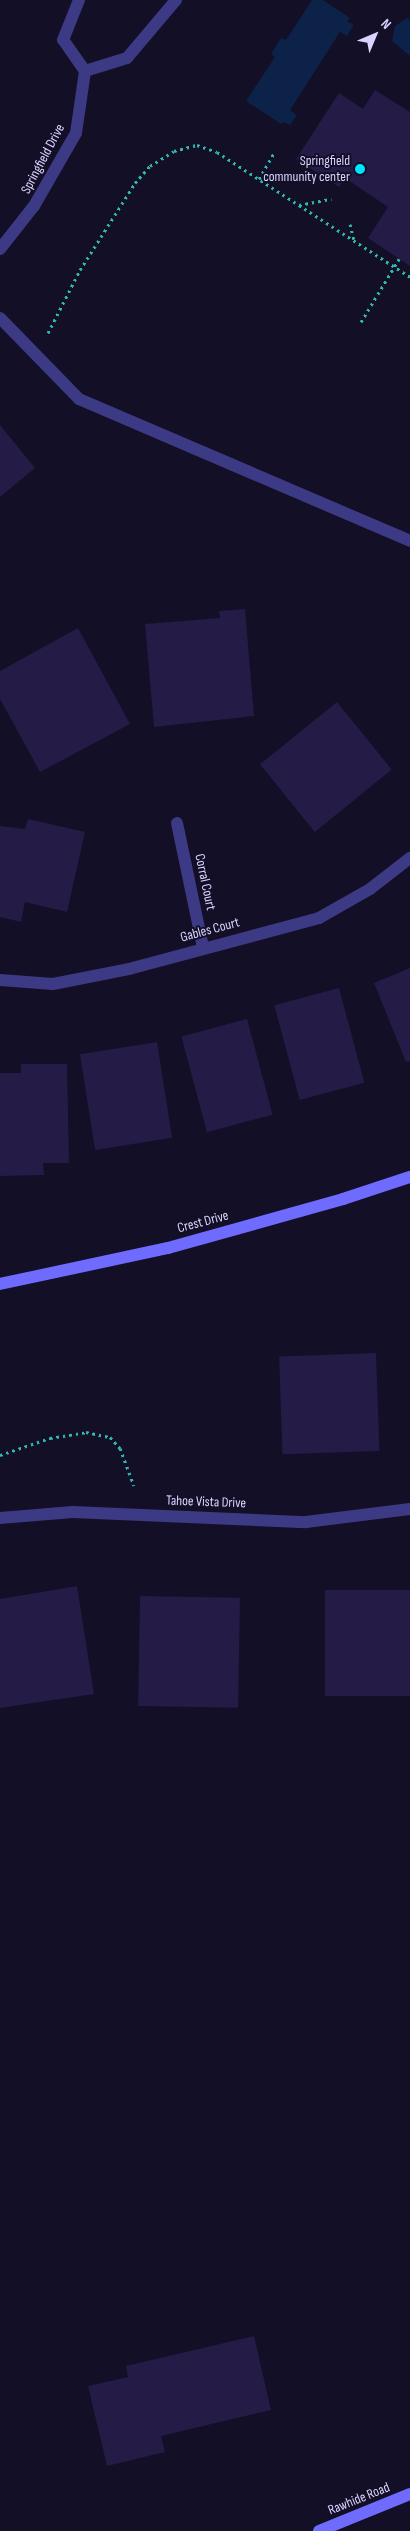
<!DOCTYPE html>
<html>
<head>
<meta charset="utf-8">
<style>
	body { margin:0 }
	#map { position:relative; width:410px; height:2531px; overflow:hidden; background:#130f26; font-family:"Sofia Sans Condensed",sans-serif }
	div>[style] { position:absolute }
	.water>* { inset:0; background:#0c2248 }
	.building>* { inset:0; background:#241b47; transform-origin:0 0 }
	.path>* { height:3px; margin-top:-1.5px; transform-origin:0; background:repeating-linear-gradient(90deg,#2fb8b0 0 2.5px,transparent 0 6.5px) }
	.lane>* { height:12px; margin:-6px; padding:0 6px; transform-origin:6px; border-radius:6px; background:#3d3a85 }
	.street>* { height:12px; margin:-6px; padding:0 6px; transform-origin:6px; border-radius:6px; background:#3d3a85 }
	.secondary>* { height:12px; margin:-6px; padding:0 6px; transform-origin:6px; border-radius:6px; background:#6f6bff }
	.dots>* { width:14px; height:14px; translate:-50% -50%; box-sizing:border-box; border:2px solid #130f26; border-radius:50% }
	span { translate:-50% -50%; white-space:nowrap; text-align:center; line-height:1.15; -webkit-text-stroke:4px #130f26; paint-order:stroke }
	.street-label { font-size:14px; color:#d9d4ff }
	.poi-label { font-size:14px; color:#d9d4ff }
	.right { translate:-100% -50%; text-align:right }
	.north { position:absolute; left:350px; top:10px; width:50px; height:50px; -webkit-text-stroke:4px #130f26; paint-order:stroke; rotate:45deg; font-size:14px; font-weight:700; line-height:20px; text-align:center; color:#d9d4ff }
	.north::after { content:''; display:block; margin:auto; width:18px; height:22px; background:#d9d4ff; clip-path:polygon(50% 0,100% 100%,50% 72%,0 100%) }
</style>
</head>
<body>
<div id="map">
	<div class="water">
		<div style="clip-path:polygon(312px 0,323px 0,350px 18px,347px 21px,354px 25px,347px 36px,340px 32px,290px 110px,297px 115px,290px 125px,283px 122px,281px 124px,246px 101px,275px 57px,271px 54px,281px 38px,286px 40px)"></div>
		<div style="clip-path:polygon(407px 18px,410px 20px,410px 56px,392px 41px,395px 26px)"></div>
	</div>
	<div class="building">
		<div style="clip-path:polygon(375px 90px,410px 112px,410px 266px,368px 238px,388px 207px,345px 178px,339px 187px,296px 159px,339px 93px,363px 109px)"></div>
		<div style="clip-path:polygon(0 425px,35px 468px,0 497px)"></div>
		<div style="clip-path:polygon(245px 609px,254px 716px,154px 727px,145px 624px,220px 618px,219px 611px)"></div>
		<div style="clip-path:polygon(78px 628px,130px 724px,40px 772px,0 699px,0 671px)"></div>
		<div style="left:337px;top:702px;width:87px;height:99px;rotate:51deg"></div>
		<div style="clip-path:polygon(28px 819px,85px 832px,67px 912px,25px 902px,21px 922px,0 917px,0 826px,25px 829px)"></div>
		<div style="clip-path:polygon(410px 968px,410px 1061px,406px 1062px,374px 983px)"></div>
		<div style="left:339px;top:988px;width:98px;height:67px;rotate:75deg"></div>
		<div style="left:247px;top:1019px;width:99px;height:68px;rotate:75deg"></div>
		<div style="left:157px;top:1042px;width:97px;height:78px;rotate:81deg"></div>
		<div style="clip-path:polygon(21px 1064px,67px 1064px,69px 1163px,43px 1163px,44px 1175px,0 1176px,0 1073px,21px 1073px)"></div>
		<div style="left:376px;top:1353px;width:98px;height:97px;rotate:88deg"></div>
		<div style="clip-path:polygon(77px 1586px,94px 1694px,0 1708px,0 1599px)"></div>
		<div style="left:410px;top:1590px;width:106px;height:85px;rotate:90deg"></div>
		<div style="left:140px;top:1596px;width:100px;height:110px;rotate:1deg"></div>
		<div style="clip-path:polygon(254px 2336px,271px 2410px,161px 2436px,165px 2452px,107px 2466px,88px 2386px,128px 2377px,126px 2366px)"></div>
	</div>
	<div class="path">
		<div style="left:259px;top:179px;width:30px;rotate:-60deg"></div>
		<div style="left:299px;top:205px;width:33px;rotate:-11deg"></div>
		<div style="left:350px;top:224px;width:16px;rotate:76deg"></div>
		<div style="left:361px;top:322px;width:74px;rotate:-58.9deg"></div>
		<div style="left:48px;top:333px;width:71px;rotate:-63.1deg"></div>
		<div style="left:80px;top:270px;width:103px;rotate:-57.7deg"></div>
		<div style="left:135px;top:183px;width:23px;rotate:-49deg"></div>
		<div style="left:150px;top:166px;width:28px;rotate:-32deg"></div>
		<div style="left:174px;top:151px;width:24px;rotate:-15deg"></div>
		<div style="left:197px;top:145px;width:21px;rotate:19deg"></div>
		<div style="left:217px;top:152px;width:230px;rotate:32.9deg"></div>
		<div style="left:0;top:1455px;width:53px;rotate:-18.8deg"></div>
		<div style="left:50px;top:1438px;width:36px;rotate:-9deg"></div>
		<div style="left:86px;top:1432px;width:25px;rotate:12deg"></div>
		<div style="left:110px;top:1437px;width:15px;rotate:48deg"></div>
		<div style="left:120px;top:1448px;width:40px;rotate:69.8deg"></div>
	</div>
	<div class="lane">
		<div style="left:0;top:318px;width:113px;rotate:45.7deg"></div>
		<div style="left:79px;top:399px;width:360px;rotate:23.2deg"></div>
	</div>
	<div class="street">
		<div style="left:85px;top:71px;width:44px;rotate:-17.2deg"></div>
		<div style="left:127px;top:58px;width:76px;rotate:-49.8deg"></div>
		<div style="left:0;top:249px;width:55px;rotate:-51.7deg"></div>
		<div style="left:34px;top:206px;width:84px;rotate:-60.1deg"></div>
		<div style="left:76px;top:133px;width:63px;rotate:-81.7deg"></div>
		<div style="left:85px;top:71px;width:38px;rotate:-125deg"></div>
		<div style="left:63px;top:40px;width:43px;rotate:-68.2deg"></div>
		<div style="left:177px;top:823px;width:127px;rotate:78.2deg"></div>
		<div style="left:0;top:980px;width:53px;rotate:4.3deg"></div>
		<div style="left:53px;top:984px;width:77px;rotate:-11.2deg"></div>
		<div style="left:129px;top:969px;width:197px;rotate:-15deg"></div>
		<div style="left:319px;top:918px;width:59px;rotate:-29.6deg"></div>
		<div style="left:370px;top:889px;width:51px;rotate:-37.8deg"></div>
		<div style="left:0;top:1518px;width:73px;rotate:-4.7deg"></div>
		<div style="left:73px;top:1512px;width:233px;rotate:2.5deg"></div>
		<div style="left:306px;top:1522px;width:105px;rotate:-7.1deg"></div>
	</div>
	<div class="secondary">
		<div style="left:0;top:1284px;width:172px;rotate:-12.1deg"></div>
		<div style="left:168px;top:1248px;width:182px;rotate:-15.6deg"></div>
		<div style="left:343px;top:1199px;width:71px;rotate:-18.2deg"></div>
		<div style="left:319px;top:2531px;width:98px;rotate:-22.1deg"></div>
	</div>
	<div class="dots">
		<div style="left:360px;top:169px;background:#00e5ff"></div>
	</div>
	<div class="street-label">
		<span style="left:43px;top:159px;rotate:-62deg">Springfield Drive</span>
		<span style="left:205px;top:882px;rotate:78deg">Corral Court</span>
		<span style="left:210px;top:930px;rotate:-15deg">Gables Court</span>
		<span style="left:203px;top:1222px;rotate:-15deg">Crest Drive</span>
		<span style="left:206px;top:1502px;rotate:2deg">Tahoe Vista Drive</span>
		<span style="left:359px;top:2499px;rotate:-22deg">Rawhide Road</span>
	</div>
	<div class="poi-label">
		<span class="right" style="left:350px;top:169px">Springfield<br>community center</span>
	</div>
	<div class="north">N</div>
</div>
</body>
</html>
